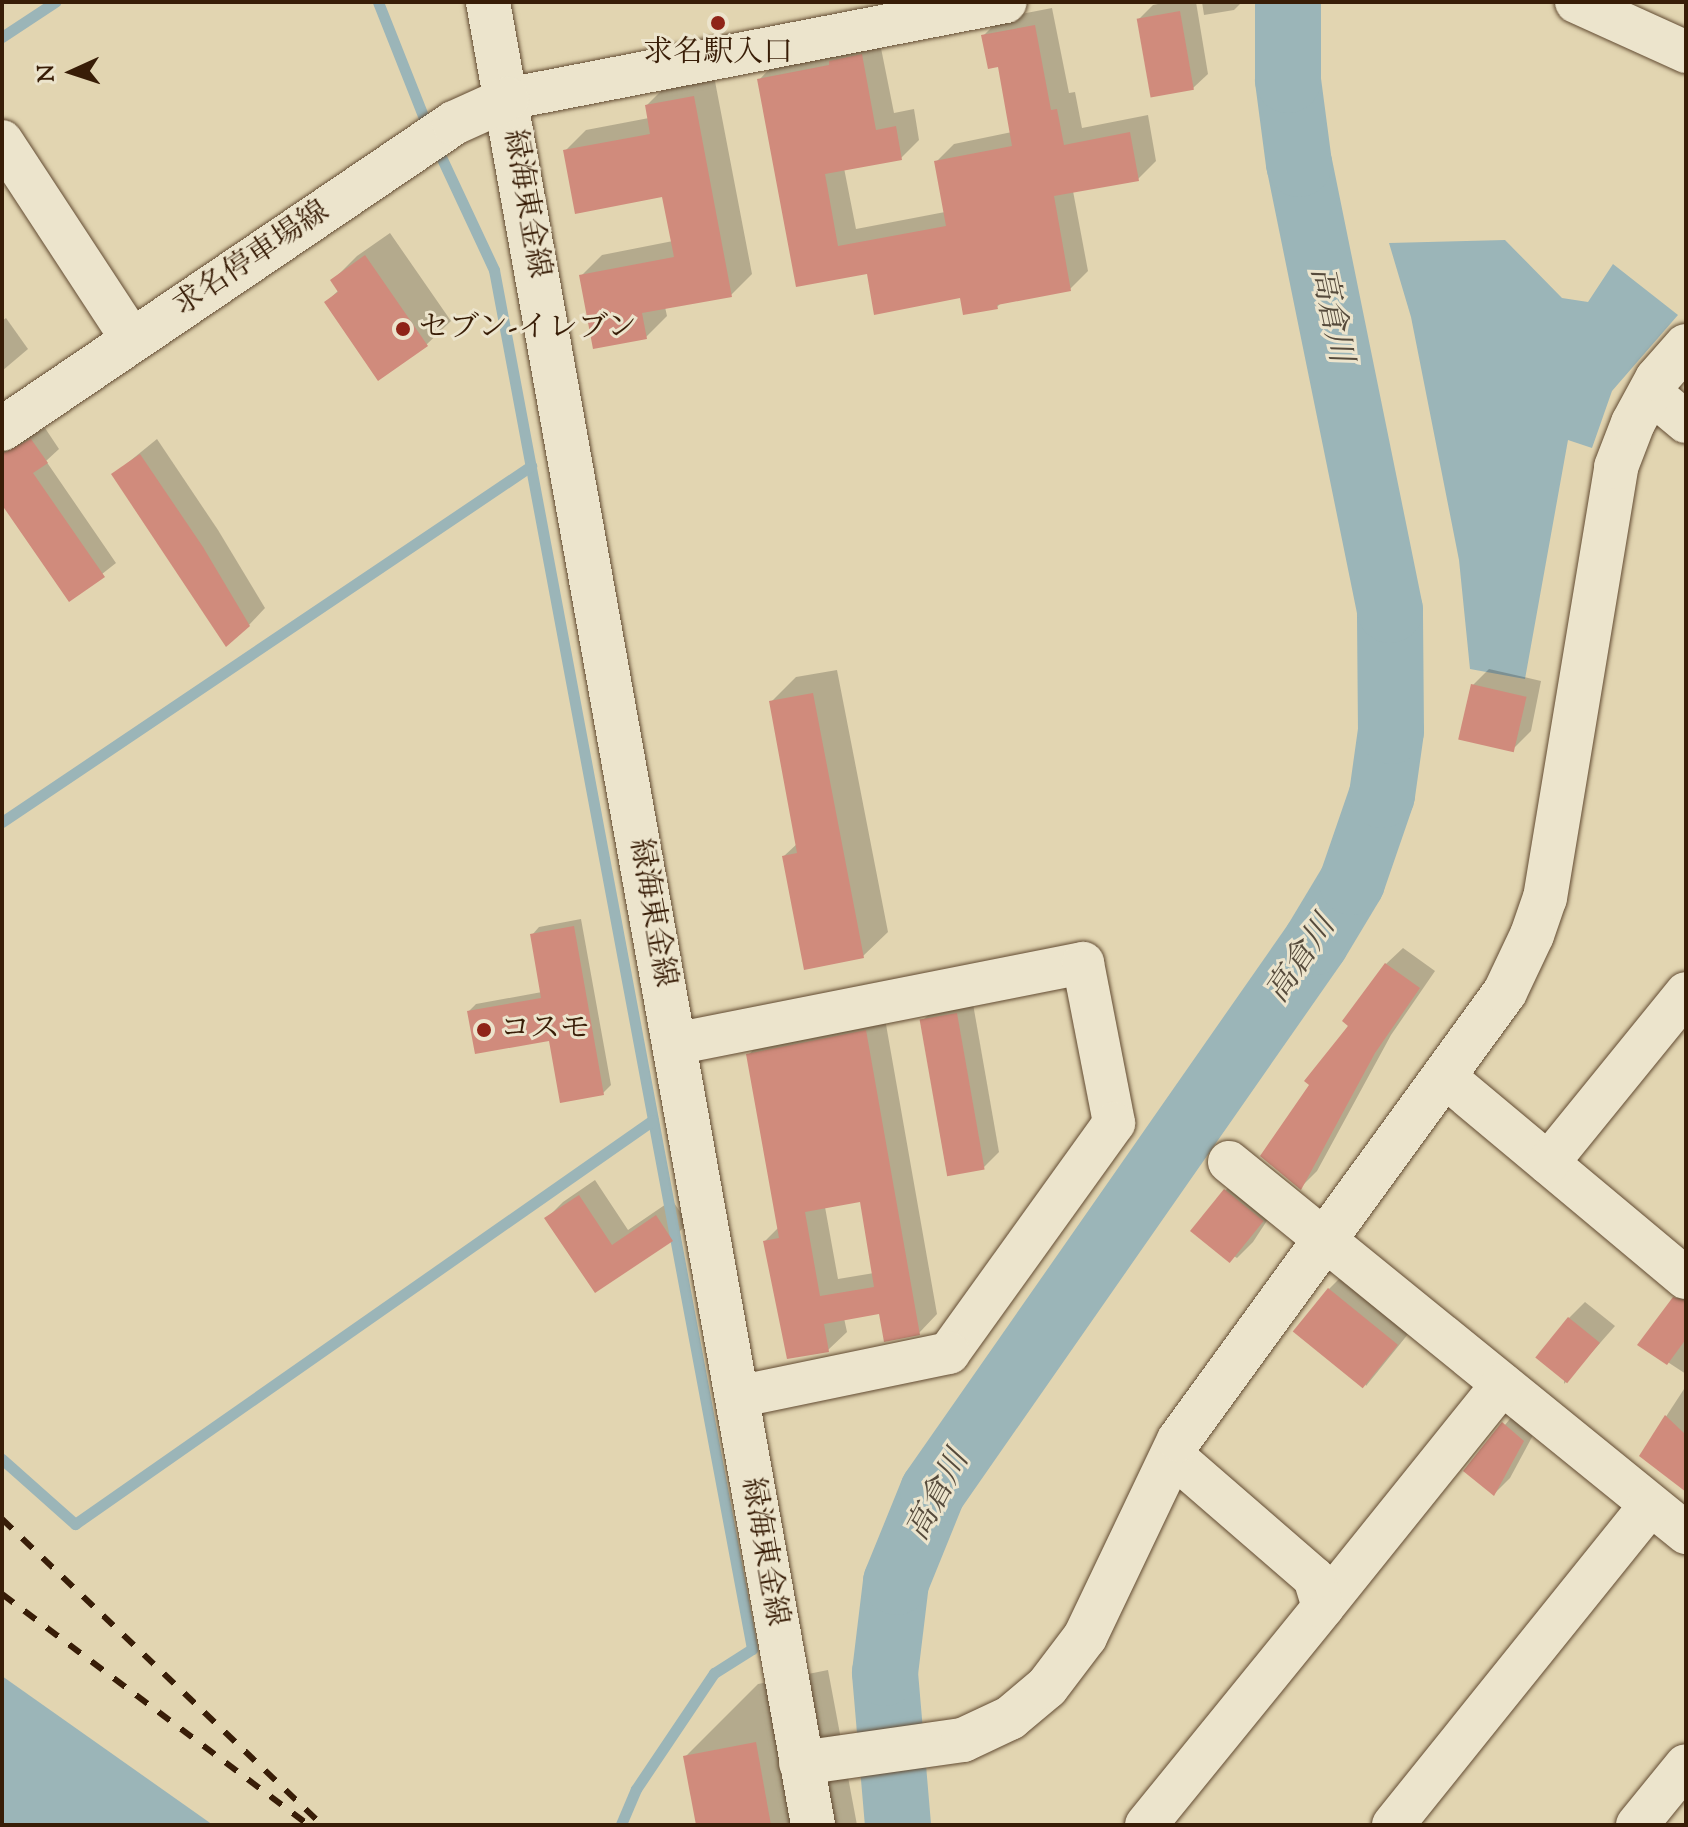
<!DOCTYPE html>
<html>
<head>
<meta charset="utf-8">
<style>
	body { margin:0 }
	#map { position:relative; width:1688px; height:1827px; overflow:hidden; background:#e2d5b1; font-family:"Sorts Mill Goudy","Noto Serif JP",serif }
	div>[style] { position:absolute }
	.water>* { inset:0; background:#9bb5b8 }
	.shadow>* { inset:0; background:#0003 }
	.stream>* { height:11px; margin:-5.5px; padding:0 5.5px; transform-origin:5.5px; border-radius:5.5px; background:#9bb5b8 }
	.river>* { height:66px; margin:-33px; padding:0 33px; transform-origin:33px; border-radius:33px; background:#9bb5b8 }
	.building>* { inset:0; background:#d08b7c; transform-origin:0 0 }
	.roads { filter:drop-shadow(0 0 2px #624b32) drop-shadow(0 0 2px #624b32) }
	.street>* { height:42px; margin:-21px; padding:0 21px; transform-origin:21px; border-radius:21px; background:#ece4cc }
	.secondary>* { height:44px; margin:-22px; padding:0 22px; transform-origin:22px; border-radius:22px; background:#ece4cc }
	.rail>* { height:6px; margin-top:-3px; transform-origin:0; background:repeating-linear-gradient(90deg,#381d07 0 14px,transparent 0 28px) }
	.dots>* { width:22px; height:22px; translate:-50% -50%; box-sizing:border-box; border:4px solid #ece4cc; border-radius:50% }
	span { translate:-50% -50%; white-space:nowrap; text-align:center; line-height:1.15; -webkit-text-stroke:6px #ece4cc; paint-order:stroke }
	.poi-label { font-size:30px; color:#381d07 }
	.left { translate:0 -50%; text-align:left }
	.street-label { font-size:30px; color:#381d07 }
	.water-label { font-size:32px; color:#564b3c; font-style:italic }
	.frame { position:absolute; inset:0; border:4px solid #381d07; pointer-events:none }
	.north { position:absolute; left:32px; top:32px; width:80px; height:80px; -webkit-text-stroke:6px #ece4cc; paint-order:stroke; rotate:267deg; font-size:22px; font-weight:700; line-height:32px; text-align:center; color:#381d07 }
	.north::after { content:''; display:block; margin:auto; width:28px; height:36px; background:#381d07; clip-path:polygon(50% 0,100% 100%,50% 72%,0 100%) }
</style>
</head>
<body>
<div id="map">
	<div class="water">
		<div style="clip-path:polygon(1505px 240px,1562px 298px,1588px 302px,1613px 264px,1678px 315px,1612px 391px,1592px 448px,1568px 440px,1525px 679px,1470px 669px,1459px 560px,1411px 317px,1389px 243px)"></div>
		<div style="clip-path:polygon(2px 1676px,213px 1825px,2px 1825px)"></div>
	</div>
	<div class="shadow">
		<div style="clip-path:polygon(1168px 2px,1196px 2px,1208px 74px,1193px 88px,1139px 19px,1153px 5px)"></div>
		<div style="clip-path:polygon(1202px 2px,1241px 2px,1241px 3px,1234px 10px,1204px 15px)"></div>
		<div style="clip-path:polygon(1052px 8px,1069px 93px,1075px 92px,1082px 128px,1148px 115px,1156px 161px,1138px 179px,1073px 191px,1088px 271px,1070px 289px,1002px 302px,997px 307px,868px 272px,797px 285px,759px 80px,777px 61px,879px 38px,894px 113px,914px 109px,919px 140px,901px 158px,844px 168px,856px 229px,945px 212px,936px 162px,954px 144px,1012px 132px,999px 65px,983px 36px,1001px 18px)"></div>
		<div style="clip-path:polygon(714px 76px,752px 274px,731px 295px,665px 307px,667px 316px,646px 337px,581px 276px,602px 255px,673px 241px,664px 195px,565px 151px,586px 130px,649px 118px,647px 105px,668px 84px)"></div>
		<div style="clip-path:polygon(390px 233px,451px 321px,426px 345px,326px 302px,339px 290px,333px 280px,357px 256px)"></div>
		<div style="clip-path:polygon(6px 318px,28px 349px,2px 371px,2px 321px)"></div>
		<div style="clip-path:polygon(45px 428px,59px 449px,46px 461px,116px 563px,69px 600px,2px 502px,2px 451px)"></div>
		<div style="clip-path:polygon(157px 439px,218px 530px,265px 608px,249px 625px,114px 474px)"></div>
		<div style="clip-path:polygon(1489px 669px,1541px 681px,1531px 731px,1515px 747px,1473px 685px)"></div>
		<div style="clip-path:polygon(837px 670px,888px 932px,863px 956px,784px 856px,798px 843px,771px 702px,796px 677px)"></div>
		<div style="clip-path:polygon(581px 919px,611px 1085px,603px 1093px,551px 1039px,469px 1011px,476px 1004px,542px 992px,532px 935px,539px 927px)"></div>
		<div style="clip-path:polygon(1403px 948px,1435px 971px,1391px 1035px,1317px 1171px,1301px 1187px,1312px 1085px,1386px 964px)"></div>
		<div style="clip-path:polygon(972px 998px,999px 1152px,983px 1168px,923px 1020px,939px 1004px)"></div>
		<div style="clip-path:polygon(evenodd,884px 1013px,937px 1314px,919px 1333px,881px 1312px,844px 1318px,847px 1332px,828px 1350px,765px 1241px,779px 1227px,748px 1055px,767px 1037px,884px 1013px,861px 1200px,874px 1273px,838px 1279px,825px 1207px,861px 1200px)"></div>
		<div style="clip-path:polygon(1242px 1174px,1278px 1204px,1253px 1242px,1237px 1258px,1197px 1234px,1226px 1190px)"></div>
		<div style="clip-path:polygon(595px 1180px,628px 1230px,672px 1200px,688px 1223px,672px 1239px,595px 1290px,547px 1218px,563px 1202px)"></div>
		<div style="clip-path:polygon(1345px 1273px,1413px 1328px,1366px 1386px,1329px 1289px)"></div>
		<div style="clip-path:polygon(1686px 1287px,1686px 1374px,1640px 1344px)"></div>
		<div style="clip-path:polygon(1585px 1302px,1615px 1326px,1564px 1384px,1569px 1318px)"></div>
		<div style="clip-path:polygon(1686px 1386px,1686px 1477px,1641px 1455px)"></div>
		<div style="clip-path:polygon(1520px 1407px,1539px 1424px,1510px 1478px,1494px 1494px,1466px 1471px)"></div>
		<div style="clip-path:polygon(828px 1670px,857px 1825px,698px 1825px,685px 1757px,758px 1684px)"></div>
	</div>
	<div class="stream">
		<div style="left:378px;top:2px;width:139px;rotate:68.4deg"></div>
		<div style="left:2px;top:37px;width:64px;rotate:-33.4deg"></div>
		<div style="left:436px;top:146px;width:137px;rotate:64.9deg"></div>
		<div style="left:494px;top:270px;width:1403px;rotate:79.4deg"></div>
		<div style="left:752px;top:1649px;width:45px;rotate:147.7deg"></div>
		<div style="left:714px;top:1673px;width:140px;rotate:123.9deg"></div>
		<div style="left:636px;top:1789px;width:39px;rotate:113deg"></div>
		<div style="left:2px;top:822px;width:638px;rotate:-33.94deg"></div>
		<div style="left:2px;top:1459px;width:98px;rotate:41.7deg"></div>
		<div style="left:75px;top:1524px;width:705px;rotate:-34.95deg"></div>
	</div>
	<div class="river">
		<div style="left:898px;top:1825px;width:153px;rotate:-94.9deg"></div>
		<div style="left:885px;top:1673px;width:92px;rotate:-83.1deg"></div>
		<div style="left:896px;top:1582px;width:98px;rotate:-67.9deg"></div>
		<div style="left:933px;top:1491px;width:669px;rotate:-55.1deg"></div>
		<div style="left:1316px;top:942px;width:70px;rotate:-59deg"></div>
		<div style="left:1352px;top:882px;width:92px;rotate:-71deg"></div>
		<div style="left:1382px;top:795px;width:65px;rotate:-82deg"></div>
		<div style="left:1391px;top:731px;width:121px;rotate:-90.5deg"></div>
		<div style="left:1390px;top:610px;width:455px;rotate:-101.5deg"></div>
		<div style="left:1299px;top:164px;width:85px;rotate:-97.5deg"></div>
		<div style="left:1288px;top:80px;width:78px;rotate:-90deg"></div>
	</div>
	<div class="building">
		<div style="left:1180px;top:11px;width:80px;height:44px;rotate:80deg"></div>
		<div style="clip-path:polygon(1035px 25px,1051px 110px,1057px 109px,1064px 145px,1130px 132px,1139px 181px,1054px 196px,1071px 291px,997px 305px,998px 309px,963px 315px,960px 298px,874px 315px,867px 274px,796px 287px,757px 79px,829px 65px,829px 61px,862px 54px,876px 130px,896px 126px,902px 160px,825px 174px,838px 246px,946px 226px,934px 161px,1012px 146px,998px 67px,988px 69px,981px 35px)"></div>
		<div style="clip-path:polygon(694px 96px,732px 297px,642px 313px,647px 339px,593px 349px,579px 275px,674px 257px,662px 197px,575px 214px,563px 150px,650px 134px,645px 105px)"></div>
		<div style="clip-path:polygon(365px 255px,428px 346px,378px 381px,324px 302px,338px 292px,330px 280px)"></div>
		<div style="clip-path:polygon(31px 439px,48px 463px,33px 473px,105px 577px,69px 602px,2px 505px,2px 454px)"></div>
		<div style="clip-path:polygon(140px 454px,203px 547px,250px 626px,226px 647px,111px 474px)"></div>
		<div style="left:1471px;top:684px;width:57px;height:57px;rotate:13deg"></div>
		<div style="clip-path:polygon(813px 693px,864px 958px,804px 970px,782px 856px,797px 853px,769px 701px)"></div>
		<div style="clip-path:polygon(574px 926px,604px 1095px,560px 1103px,549px 1041px,475px 1054px,467px 1011px,541px 998px,530px 934px)"></div>
		<div style="clip-path:polygon(1385px 963px,1420px 988px,1375px 1053px,1301px 1190px,1260px 1156px,1309px 1085px,1304px 1081px,1348px 1026px,1342px 1021px)"></div>
		<div style="left:957px;top:1013px;width:159px;height:38px;rotate:80deg"></div>
		<div style="clip-path:polygon(evenodd,866px 1030px,920px 1335px,884px 1342px,879px 1314px,824px 1324px,829px 1352px,787px 1359px,763px 1241px,779px 1238px,746px 1054px,866px 1030px,860px 1202px,874px 1287px,820px 1296px,805px 1212px,860px 1202px)"></div>
		<div style="left:1224px;top:1189px;width:51px;height:54px;rotate:39deg"></div>
		<div style="clip-path:polygon(579px 1195px,612px 1245px,656px 1215px,673px 1241px,595px 1293px,544px 1218px)"></div>
		<div style="left:1328px;top:1288px;width:90px;height:56px;rotate:39deg"></div>
		<div style="clip-path:polygon(1673px 1297px,1686px 1301px,1686px 1339px,1667px 1365px,1637px 1345px)"></div>
		<div style="left:1568px;top:1317px;width:41px;height:52px;rotate:39deg"></div>
		<div style="clip-path:polygon(1665px 1415px,1686px 1435px,1686px 1492px,1639px 1456px)"></div>
		<div style="clip-path:polygon(1502px 1422px,1524px 1441px,1494px 1496px,1463px 1471px)"></div>
		<div style="clip-path:polygon(756px 1742px,771px 1825px,696px 1825px,683px 1756px)"></div>
	</div>
	<div class="roads">
		<div class="street">
			<div style="left:1576px;top:2px;width:121px;rotate:24.4deg"></div>
			<div style="left:507px;top:99px;width:508px;rotate:-11deg"></div>
			<div style="left:2px;top:141px;width:239px;rotate:56.8deg"></div>
			<div style="left:1650px;top:392px;width:47px;rotate:39.8deg"></div>
			<div style="left:674px;top:1044px;width:417px;rotate:-11.2deg"></div>
			<div style="left:1083px;top:963px;width:163px;rotate:79deg"></div>
			<div style="left:1114px;top:1123px;width:283px;rotate:125.7deg"></div>
			<div style="left:949px;top:1353px;width:217px;rotate:168.3deg"></div>
			<div style="left:1444px;top:1076px;width:315px;rotate:39.9deg"></div>
			<div style="left:1229px;top:1162px;width:589px;rotate:39.07deg"></div>
			<div style="left:1548px;top:1163px;width:219px;rotate:-50.9deg"></div>
			<div style="left:1323px;top:1607px;width:286px;rotate:-51.2deg"></div>
			<div style="left:1146px;top:1825px;width:281px;rotate:-50.9deg"></div>
			<div style="left:1323px;top:1607px;width:30px;rotate:-107deg"></div>
			<div style="left:1314px;top:1578px;width:188px;rotate:-139.1deg"></div>
			<div style="left:1393px;top:1825px;width:410px;rotate:-51.2deg"></div>
			<div style="left:1637px;top:1825px;width:77px;rotate:-50.8deg"></div>
		</div>
		<div class="secondary">
			<div style="left:488px;top:2px;width:1852px;rotate:79.89deg"></div>
			<div style="left:2px;top:429px;width:546px;rotate:-34.1deg"></div>
			<div style="left:454px;top:123px;width:58px;rotate:-24.4deg"></div>
			<div style="left:801px;top:1763px;width:164px;rotate:-8.1deg"></div>
			<div style="left:963px;top:1740px;width:52px;rotate:-25.1deg"></div>
			<div style="left:1010px;top:1718px;width:48px;rotate:-40deg"></div>
			<div style="left:1047px;top:1687px;width:63px;rotate:-52.8deg"></div>
			<div style="left:1085px;top:1637px;width:218px;rotate:-64.5deg"></div>
			<div style="left:1179px;top:1440px;width:554px;rotate:-53.96deg"></div>
			<div style="left:1505px;top:992px;width:63px;rotate:-64.7deg"></div>
			<div style="left:1532px;top:935px;width:39px;rotate:-71deg"></div>
			<div style="left:1545px;top:898px;width:437px;rotate:-80.6deg"></div>
			<div style="left:1616px;top:467px;width:47px;rotate:-68.9deg"></div>
			<div style="left:1633px;top:423px;width:50px;rotate:-61.4deg"></div>
			<div style="left:1657px;top:379px;width:44px;rotate:-48.7deg"></div>
		</div>
	</div>
	<div class="rail">
		<div style="left:2px;top:1519px;width:443px;rotate:43.7deg"></div>
		<div style="left:2px;top:1594px;width:383px;rotate:37deg"></div>
	</div>
	<div class="dots">
		<div style="left:718px;top:23px;background:#8f2418"></div>
		<div style="left:403px;top:329px;background:#8f2418"></div>
		<div style="left:484px;top:1030px;background:#8f2418"></div>
	</div>
	<div class="poi-label">
		<span style="left:718px;top:54px">求名駅入口</span>
		<span class="left" style="left:419px;top:329px">セブン-イレブン</span>
		<span class="left" style="left:500px;top:1030px">コスモ</span>
	</div>
	<div class="street-label">
		<span style="left:525px;top:204px;rotate:80deg">緑海東金線</span>
		<span style="left:252px;top:260px;rotate:-34deg">求名停車場線</span>
		<span style="left:651px;top:913px;rotate:80deg">緑海東金線</span>
		<span style="left:763px;top:1552px;rotate:80deg">緑海東金線</span>
	</div>
	<div class="water-label">
		<span style="left:1330px;top:315px;rotate:78deg">高倉川</span>
		<span style="left:1302px;top:960px;rotate:-56deg">高倉川</span>
		<span style="left:939px;top:1496px;rotate:-62deg">高倉川</span>
	</div>
	<div class="frame"></div>
	<div class="north">N</div>
</div>
</body>
</html>
